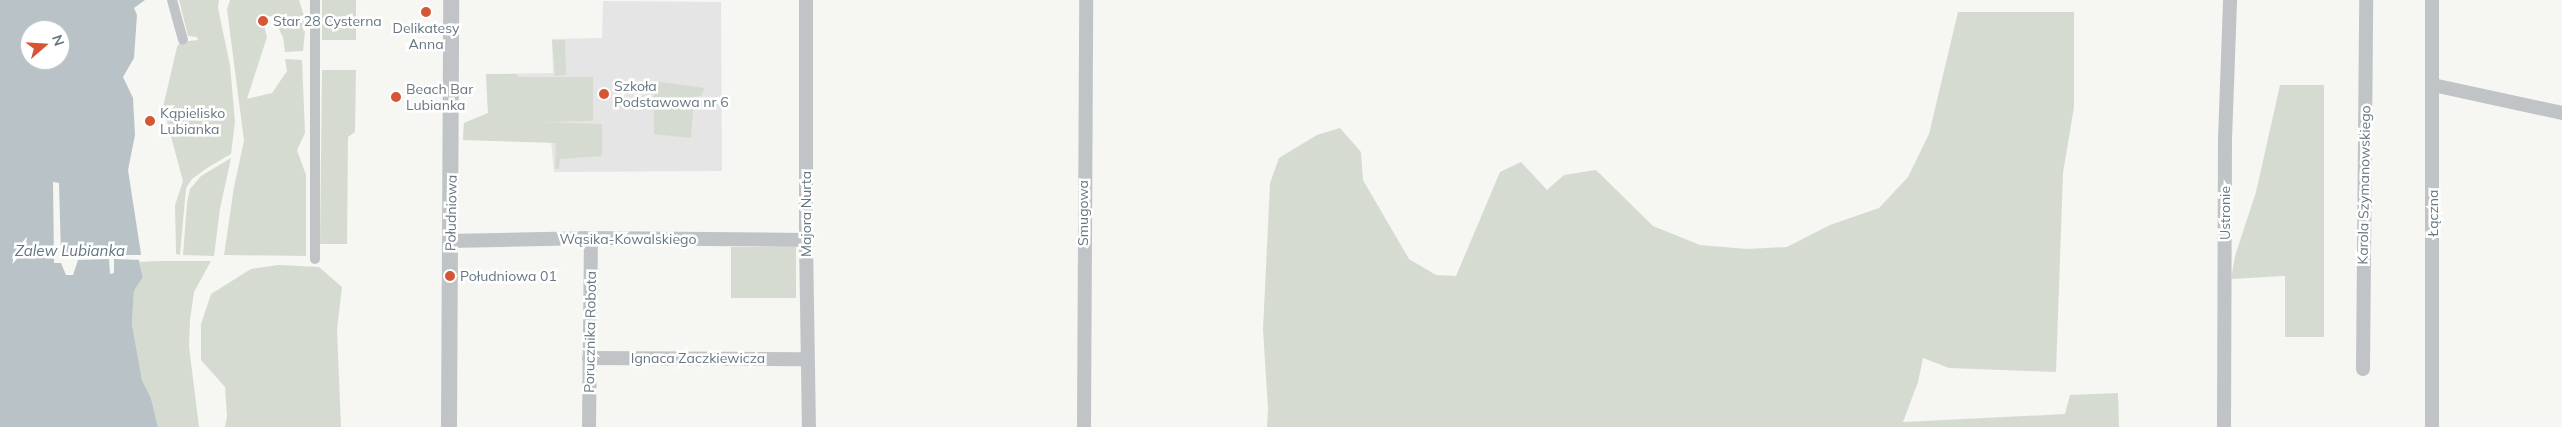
<!DOCTYPE html>
<html>
<head>
<meta charset="utf-8">
<style>
	body { margin:0 }
	#map { position:relative; width:2562px; height:427px; overflow:hidden; background:#f6f6f3; font-family:Mulish,sans-serif }
	div>[style] { position:absolute }
	.built>* { inset:0; background:#e4e5e4 }
	.green>* { inset:0; background:#d6dbd2; transform-origin:0 0 }
	.water>* { inset:0; background:#b9c3c7 }
	.pier>* { inset:0; background:#f6f6f3 }
	.pedestrian>* { height:10px; margin:-5px; padding:0 5px; transform-origin:5px; border-radius:5px; background:#c0c4c7 }
	.minor>* { height:14px; margin:-7px; padding:0 7px; transform-origin:7px; border-radius:7px; background:#c0c4c7 }
	.tertiary>* { height:16px; margin:-8px; padding:0 8px; transform-origin:8px; border-radius:8px; background:#c0c4c7 }
	.dots>* { width:14px; height:14px; translate:-50% -50%; box-sizing:border-box; border:2px solid #fff; border-radius:50% }
	span { translate:-50% -50%; white-space:nowrap; text-align:center; line-height:1.15; -webkit-text-stroke:5px #fff; paint-order:stroke }
	.poi-label { font-size:14px; color:#677782 }
	.left { translate:0 -50%; text-align:left }
	.street-label { font-size:14px; color:#677782 }
	.water-label { font-size:15px; color:#63777f; font-style:italic }
	.north { position:absolute; left:20px; top:20px; width:50px; height:50px; box-sizing:border-box; background:#fff; border:1px solid #c2c9cd; border-radius:50%; rotate:71deg; font-size:14px; font-weight:700; line-height:20px; text-align:center; color:#677782 }
	.north::after { content:''; display:block; margin:auto; width:18px; height:22px; background:#d65533; clip-path:polygon(50% 0,100% 100%,50% 72%,0 100%) }
</style>
</head>
<body>
<div id="map">
	<div class="built">
		<div style="clip-path:polygon(603px 1px,721px 2px,722px 171px,554px 172px,551px 141px,463px 140px,464px 123px,488px 113px,486px 74px,553px 73px,552px 39px,602px 38px)"></div>
	</div>
	<div class="green">
		<div style="clip-path:polygon(179px 0,219px 0,218px 8px,230px 65px,235px 122px,231px 154px,207px 168px,192px 179px,186px 188px,180px 255px,176px 254px,175px 205px,183px 181px,163px 107px,177px 47px,180px 42px,198px 40px,197px 37px,188px 36px)"></div>
		<div style="clip-path:polygon(230px 0,299px 0,306px 22px,303px 51px,285px 52px,283px 37px,272px 16px,262px 17px,267px 37px,247px 99px,272px 93px,287px 71px,285px 59px,302px 60px,305px 133px,297px 150px,306px 175px,306px 256px,224px 255px,234px 187px,244px 141px,227px 9px)"></div>
		<div style="left:322px;top:0;width:34px;height:40px"></div>
		<div style="clip-path:polygon(1958px 12px,2074px 12px,2074px 107px,2063px 173px,2056px 372px,1949px 368px,1923px 358px,1918px 382px,1903px 422px,2065px 414px,2070px 395px,2118px 393px,2119px 427px,1267px 427px,1268px 409px,1263px 329px,1270px 183px,1279px 158px,1317px 135px,1340px 128px,1361px 152px,1363px 180px,1409px 259px,1436px 275px,1456px 276px,1500px 172px,1521px 162px,1547px 190px,1564px 175px,1596px 170px,1653px 226px,1700px 245px,1747px 249px,1787px 247px,1830px 225px,1879px 208px,1908px 177px,1929px 134px)"></div>
		<div style="clip-path:polygon(552px 40px,565px 40px,566px 75px,555px 76px)"></div>
		<div style="clip-path:polygon(322px 70px,356px 70px,355px 132px,348px 137px,347px 244px,320px 244px)"></div>
		<div style="clip-path:polygon(486px 74px,517px 74px,517px 77px,593px 77px,593px 121px,542px 122px,602px 124px,602px 156px,560px 159px,559px 169px,555px 169px,556px 143px,463px 140px,464px 123px,488px 113px)"></div>
		<div style="clip-path:polygon(654px 81px,705px 88px,701px 96px,694px 97px,691px 138px,654px 134px)"></div>
		<div style="clip-path:polygon(2280px 85px,2324px 85px,2324px 337px,2285px 337px,2285px 276px,2231px 279px,2235px 256px,2256px 192px)"></div>
		<div style="clip-path:polygon(231px 158px,220px 209px,214px 256px,183px 255px,187px 203px,190px 189px,201px 176px)"></div>
		<div style="left:731px;top:247px;width:65px;height:51px"></div>
		<div style="clip-path:polygon(157px 261px,211px 261px,194px 292px,190px 320px,189px 346px,199px 427px,158px 427px,151px 398px,142px 380px,132px 324px,134px 291px,143px 277px,139px 262px)"></div>
		<div style="clip-path:polygon(278px 265px,319px 267px,342px 287px,337px 330px,341px 427px,225px 427px,227px 416px,225px 387px,201px 360px,201px 324px,211px 294px,251px 269px)"></div>
	</div>
	<div class="water">
		<div style="clip-path:polygon(evenodd,0 0,145px 0,134px 8px,137px 15px,134px 58px,123px 77px,133px 98px,135px 135px,128px 170px,141px 254px,139px 262px,143px 277px,134px 291px,132px 324px,142px 380px,151px 398px,158px 427px,0 427px,0 0,30px 30px,60px 30px,60px 60px,30px 60px,30px 30px)"></div>
	</div>
	<div class="pier">
		<div style="clip-path:polygon(53px 182px,59px 183px,61px 255px,144px 255px,142px 260px,114px 259px,114px 273px,110px 274px,109px 259px,78px 260px,73px 275px,66px 275px,61px 263px,54px 263px)"></div>
	</div>
	<div class="pedestrian">
		<div style="left:172px;top:0;width:41px;rotate:74.6deg"></div>
		<div style="left:315px;top:259px;width:259px;rotate:-90deg"></div>
	</div>
	<div class="minor">
		<div style="left:806px;top:0;width:240px;rotate:90deg"></div>
		<div style="left:806px;top:240px;width:187px;rotate:89.1deg"></div>
		<div style="left:2432px;top:0;width:427px;rotate:90deg"></div>
		<div style="left:2433px;top:85px;width:132px;rotate:12.2deg"></div>
		<div style="left:450px;top:241px;width:141px;rotate:-1.2deg"></div>
		<div style="left:591px;top:238px;width:215px;rotate:0.5deg"></div>
		<div style="left:589px;top:358px;width:218px;rotate:0.3deg"></div>
		<div style="left:2363px;top:369px;width:369px;rotate:-89.5deg"></div>
		<div style="left:589px;top:427px;width:189px;rotate:-89.4deg"></div>
		<div style="left:1084px;top:427px;width:427px;rotate:-89.7deg"></div>
		<div style="left:2224px;top:427px;width:288px;rotate:-89.8deg"></div>
		<div style="left:2225px;top:139px;width:139px;rotate:-87.9deg"></div>
	</div>
	<div class="tertiary">
		<div style="left:449px;top:427px;width:427px;rotate:-89.7deg"></div>
	</div>
	<div class="dots">
		<div style="left:426px;top:12px;background:#d65533"></div>
		<div style="left:263px;top:21px;background:#d65533"></div>
		<div style="left:604px;top:94px;background:#d65533"></div>
		<div style="left:396px;top:97px;background:#d65533"></div>
		<div style="left:150px;top:121px;background:#d65533"></div>
		<div style="left:450px;top:276px;background:#d65533"></div>
	</div>
	<div class="poi-label">
		<span class="left" style="left:273px;top:21px">Star 28 Cysterna</span>
		<span style="left:426px;top:36px">Delikatesy<br>Anna</span>
		<span class="left" style="left:614px;top:94px">Szkoła<br>Podstawowa nr 6</span>
		<span class="left" style="left:406px;top:97px">Beach Bar<br>Lubianka</span>
		<span class="left" style="left:160px;top:121px">Kąpielisko<br>Lubianka</span>
		<span class="left" style="left:460px;top:276px">Południowa 01</span>
	</div>
	<div class="street-label">
		<span style="left:2364px;top:185px;rotate:-89deg">Karola Szymanowskiego</span>
		<span style="left:451px;top:213px;rotate:-89deg">Południowa</span>
		<span style="left:1083px;top:213px;rotate:-90deg">Smugowa</span>
		<span style="left:2225px;top:213px;rotate:-90deg">Ustronie</span>
		<span style="left:2433px;top:213px;rotate:-90deg">Łączna</span>
		<span style="left:806px;top:214px;rotate:-90deg">Majora Nurta</span>
		<span style="left:628px;top:239px">Wąsika-Kowalskiego</span>
		<span style="left:590px;top:332px;rotate:-89deg">Porucznika Robota</span>
		<span style="left:698px;top:358px">Ignaca Zaczkiewicza</span>
	</div>
	<div class="water-label">
		<span style="left:70px;top:251px">Zalew Lubianka</span>
	</div>
	<div class="north">N</div>
</div>
</body>
</html>
